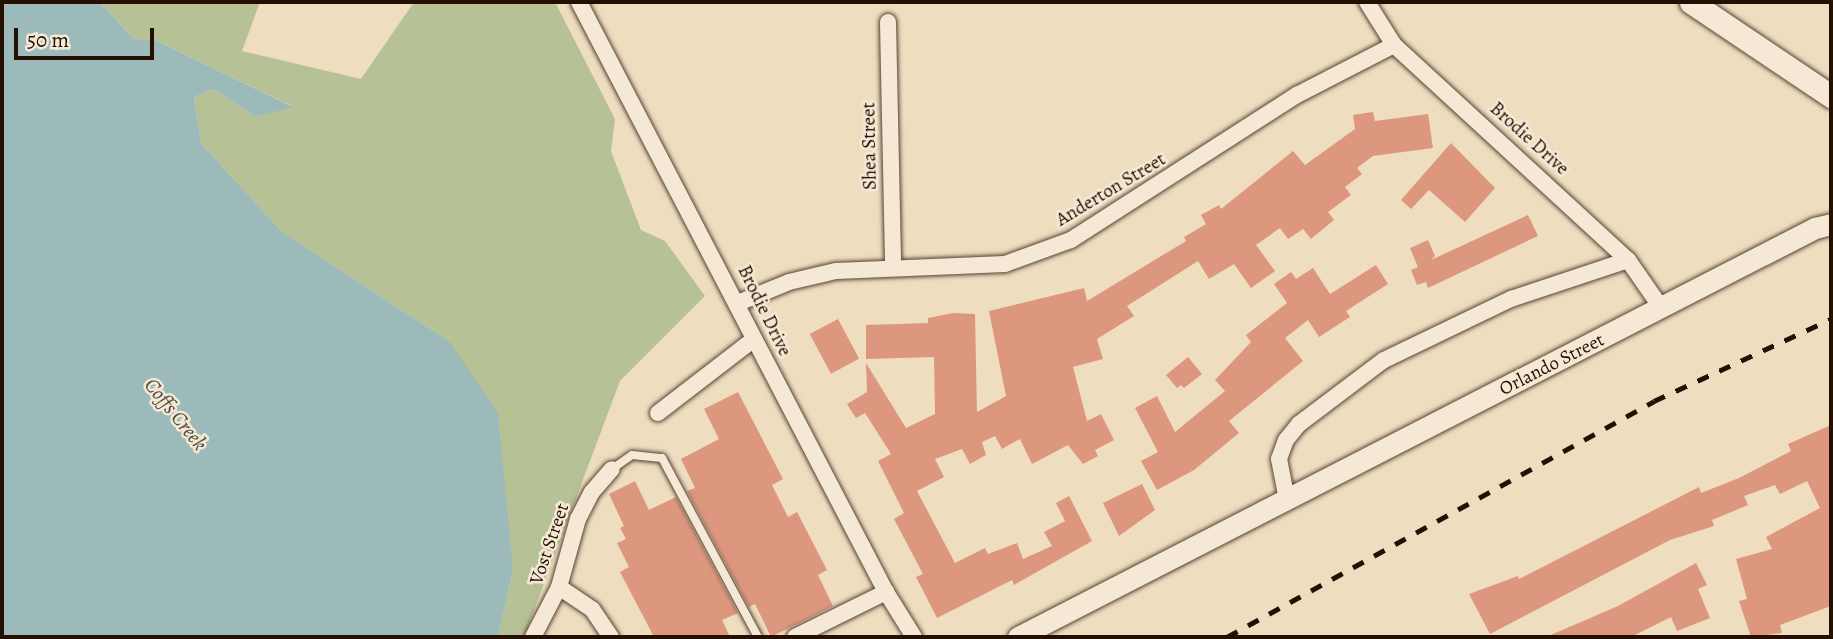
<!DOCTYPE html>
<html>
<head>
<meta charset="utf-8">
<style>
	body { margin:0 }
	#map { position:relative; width:1833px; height:639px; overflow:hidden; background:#efddc0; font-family:Alegreya,serif }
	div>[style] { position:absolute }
	.green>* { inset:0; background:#b6c295 }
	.water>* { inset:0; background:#9dbabb }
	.building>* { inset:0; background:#dd977f; transform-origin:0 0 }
	.roads { filter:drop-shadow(0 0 2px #574332) drop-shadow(0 0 2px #574332) }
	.service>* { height:8px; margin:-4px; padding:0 4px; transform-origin:4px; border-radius:4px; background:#f5e9d6 }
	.minor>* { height:16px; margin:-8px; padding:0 8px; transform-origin:8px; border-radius:8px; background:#f5e9d6 }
	.tertiary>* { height:21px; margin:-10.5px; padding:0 10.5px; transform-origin:10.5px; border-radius:10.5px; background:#f5e9d6 }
	.secondary>* { height:23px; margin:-11.5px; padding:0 11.5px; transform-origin:11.5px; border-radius:11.5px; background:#f5e9d6 }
	.rail>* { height:5px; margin-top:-2.5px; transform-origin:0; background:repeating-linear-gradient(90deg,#241003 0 12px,transparent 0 24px) }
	span { translate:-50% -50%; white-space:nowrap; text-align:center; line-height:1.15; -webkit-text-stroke:5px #f5e9d6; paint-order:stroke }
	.street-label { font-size:19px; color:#241003 }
	.water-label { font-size:21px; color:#4e4c43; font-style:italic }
	.frame { position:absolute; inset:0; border:4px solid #241003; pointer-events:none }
	.scale { position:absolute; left:14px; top:28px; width:140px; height:32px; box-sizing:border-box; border:4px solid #241003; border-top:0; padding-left:9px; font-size:21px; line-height:24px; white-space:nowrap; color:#241003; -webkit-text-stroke:5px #f5e9d6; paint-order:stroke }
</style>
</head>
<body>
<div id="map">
	<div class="green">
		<div style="clip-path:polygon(99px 2px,260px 2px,242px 51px,361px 79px,414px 2px,555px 2px,615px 119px,611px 151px,641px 230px,665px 241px,705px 296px,620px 381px,524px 637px,498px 637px,513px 570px,449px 341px,281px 231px,201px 143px,194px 97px,214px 89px,255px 117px,292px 106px,155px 40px,134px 39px)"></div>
	</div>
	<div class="water">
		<div style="clip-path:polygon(2px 2px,99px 2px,134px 39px,155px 40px,293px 107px,255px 117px,214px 89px,194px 97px,201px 143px,281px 231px,449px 341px,498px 413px,513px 570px,498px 637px,2px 637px)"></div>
	</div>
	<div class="building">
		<div style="clip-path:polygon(1373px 112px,1375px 121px,1428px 114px,1433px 148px,1373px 156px,1357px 168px,1362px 174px,1345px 187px,1351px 195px,1328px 212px,1334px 220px,1311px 239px,1303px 229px,1288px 239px,1280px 228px,1256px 245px,1275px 271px,1251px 288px,1234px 264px,1209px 279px,1198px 261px,1127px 306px,1134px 316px,1097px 339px,1103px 359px,1073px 367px,1087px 421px,1101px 414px,1114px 440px,1095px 450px,1098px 456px,1083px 464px,1068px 445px,1032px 464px,1020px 439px,1002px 449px,995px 436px,982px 442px,986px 455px,970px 464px,962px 449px,935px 459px,944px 477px,917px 491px,955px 563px,985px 548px,988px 554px,1017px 543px,1023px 559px,1052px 546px,1044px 532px,1065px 521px,1056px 503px,1069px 496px,1092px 541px,1014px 585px,1012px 580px,937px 618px,916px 577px,923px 574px,894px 519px,904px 513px,878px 461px,891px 454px,865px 413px,856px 418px,847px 404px,867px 392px,866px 363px,906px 428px,935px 414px,934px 357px,866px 359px,866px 325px,928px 323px,928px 318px,953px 313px,975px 314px,977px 412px,1006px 396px,989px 311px,1084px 288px,1087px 301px,1186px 241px,1184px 237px,1206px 224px,1201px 215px,1219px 205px,1221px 209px,1293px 151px,1305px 165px,1355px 129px,1353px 115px)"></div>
		<div style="clip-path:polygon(1451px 143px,1495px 188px,1465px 222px,1429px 190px,1411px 209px,1401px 200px)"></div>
		<div style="clip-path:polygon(1528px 215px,1538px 236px,1428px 288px,1426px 282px,1417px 285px,1411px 270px,1418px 267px,1410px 248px,1428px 240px,1435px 256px,1431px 260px)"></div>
		<div style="clip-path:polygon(1376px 265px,1388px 284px,1346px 311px,1350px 317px,1319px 337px,1308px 320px,1285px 338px,1303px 361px,1229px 421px,1239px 433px,1194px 470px,1157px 490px,1141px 461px,1158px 452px,1135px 408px,1157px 396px,1175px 432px,1225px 391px,1215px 380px,1251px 342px,1246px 335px,1287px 303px,1274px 284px,1291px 272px,1296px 279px,1313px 268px,1330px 294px)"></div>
		<div style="left:838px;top:319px;width:45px;height:32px;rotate:62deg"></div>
		<div style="clip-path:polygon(1188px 357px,1202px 374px,1184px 388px,1181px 385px,1177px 388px,1166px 375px)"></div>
		<div style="clip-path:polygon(738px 392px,783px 479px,772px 485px,788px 517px,797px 512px,827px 570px,818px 575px,833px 606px,771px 637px,755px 604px,749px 607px,687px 491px,695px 488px,681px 459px,719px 439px,704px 409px)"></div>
		<div style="clip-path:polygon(1831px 425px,1831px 606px,1780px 625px,1782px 633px,1751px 637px,1739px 601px,1747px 599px,1736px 559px,1772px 549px,1766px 537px,1820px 508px,1807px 481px,1780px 494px,1775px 485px,1744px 496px,1748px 505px,1712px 520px,1714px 526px,1670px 540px,1490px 634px,1469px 594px,1518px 576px,1519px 579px,1699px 487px,1701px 493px,1739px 478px,1791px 451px,1788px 444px)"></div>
		<div style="clip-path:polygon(635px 481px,649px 510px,676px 497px,738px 613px,722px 620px,730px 637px,654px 637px,620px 572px,629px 567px,617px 543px,626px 539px,620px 528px,624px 526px,609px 494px)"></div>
		<div style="clip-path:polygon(1142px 484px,1155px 510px,1119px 536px,1103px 503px)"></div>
		<div style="clip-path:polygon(1696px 563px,1707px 585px,1698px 589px,1710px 618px,1677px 631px,1671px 617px,1631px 637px,1546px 637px,1618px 606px)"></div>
	</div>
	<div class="roads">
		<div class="service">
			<div style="left:612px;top:469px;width:24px;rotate:-35deg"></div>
			<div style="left:632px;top:455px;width:30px;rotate:6deg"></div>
			<div style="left:662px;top:458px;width:203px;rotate:61.8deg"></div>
		</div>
		<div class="minor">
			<div style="left:579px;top:2px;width:665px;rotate:62.51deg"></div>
			<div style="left:886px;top:592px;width:53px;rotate:58.1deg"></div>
			<div style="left:1367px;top:2px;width:51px;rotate:57.9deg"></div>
			<div style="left:1394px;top:45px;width:318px;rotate:42.6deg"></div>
			<div style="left:1628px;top:260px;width:60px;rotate:55.2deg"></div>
			<div style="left:888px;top:22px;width:246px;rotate:88.8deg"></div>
			<div style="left:738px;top:303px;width:55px;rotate:-22.4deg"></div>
			<div style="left:789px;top:282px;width:48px;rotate:-13.2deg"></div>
			<div style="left:836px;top:271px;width:169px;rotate:-2.4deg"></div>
			<div style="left:1005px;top:264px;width:70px;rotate:-20deg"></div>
			<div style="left:1071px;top:240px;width:269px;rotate:-32.7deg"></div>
			<div style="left:1297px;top:95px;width:109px;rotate:-27.3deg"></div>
			<div style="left:658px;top:413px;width:121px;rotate:-37.6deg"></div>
			<div style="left:1287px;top:500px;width:42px;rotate:-101deg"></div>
			<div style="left:1279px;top:459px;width:20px;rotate:-70deg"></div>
			<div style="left:1286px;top:440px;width:21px;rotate:-51deg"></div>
			<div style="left:1299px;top:424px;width:106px;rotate:-37deg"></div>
			<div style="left:1384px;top:360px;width:141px;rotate:-25.7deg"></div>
			<div style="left:1511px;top:299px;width:123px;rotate:-18.4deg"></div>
			<div style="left:559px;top:587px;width:40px;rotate:34deg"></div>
			<div style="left:592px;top:609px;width:34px;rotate:56deg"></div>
			<div style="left:533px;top:637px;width:56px;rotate:-62.5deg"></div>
			<div style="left:559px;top:587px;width:71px;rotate:-74.4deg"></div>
			<div style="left:578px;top:519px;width:30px;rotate:-63deg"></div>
			<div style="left:592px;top:492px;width:30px;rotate:-49deg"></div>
			<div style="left:795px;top:637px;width:102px;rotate:-26.3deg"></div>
		</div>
		<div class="tertiary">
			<div style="left:1018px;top:637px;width:896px;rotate:-27.17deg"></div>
			<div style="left:1815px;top:228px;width:16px;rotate:-14deg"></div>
		</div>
		<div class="secondary">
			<div style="left:1691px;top:2px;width:169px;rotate:33.9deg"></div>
		</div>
	</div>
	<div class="rail">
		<div style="left:1227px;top:637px;width:488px;rotate:-28.9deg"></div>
		<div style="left:1654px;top:401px;width:195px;rotate:-24.9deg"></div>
	</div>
	<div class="street-label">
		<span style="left:1529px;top:139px;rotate:42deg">Brodie Drive</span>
		<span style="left:870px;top:146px;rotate:-91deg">Shea Street</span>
		<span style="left:1111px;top:190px;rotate:-31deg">Anderton Street</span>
		<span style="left:764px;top:311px;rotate:64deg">Brodie Drive</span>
		<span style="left:1552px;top:365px;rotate:-27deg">Orlando Street</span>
		<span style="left:550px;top:544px;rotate:-71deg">Vost Street</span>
	</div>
	<div class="water-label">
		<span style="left:176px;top:414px;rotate:51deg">Coffs Creek</span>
	</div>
	<div class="frame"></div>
	<div class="scale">50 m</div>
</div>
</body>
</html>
